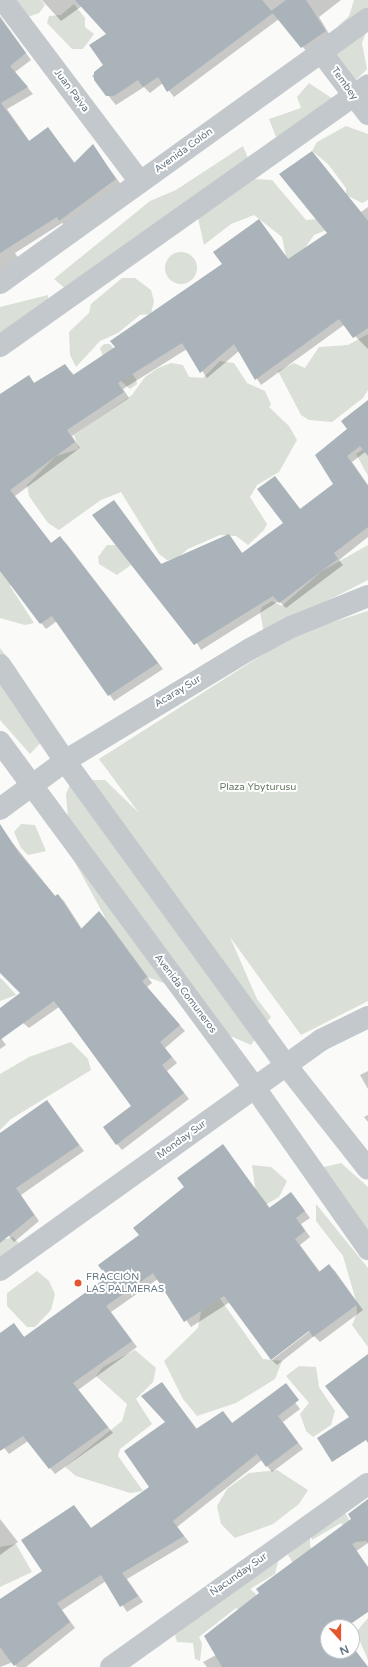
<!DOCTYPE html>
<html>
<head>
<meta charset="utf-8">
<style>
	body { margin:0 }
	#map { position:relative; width:368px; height:1667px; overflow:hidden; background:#fafaf8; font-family:"Varela Round",sans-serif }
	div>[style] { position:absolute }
	.green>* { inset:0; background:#dadfd7 }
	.round { border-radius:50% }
	.shadow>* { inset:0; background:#0003 }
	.building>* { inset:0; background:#aab3b9 }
	.minor>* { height:22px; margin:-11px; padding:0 11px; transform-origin:11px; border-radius:11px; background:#c3c8cc }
	.dots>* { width:11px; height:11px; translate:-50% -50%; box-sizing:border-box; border:2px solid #fff; border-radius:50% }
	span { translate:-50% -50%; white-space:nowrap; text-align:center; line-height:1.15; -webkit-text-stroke:4px #fff; paint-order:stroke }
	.street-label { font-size:10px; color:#657683 }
	.park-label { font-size:10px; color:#687a64 }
	.poi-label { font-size:10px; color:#657683 }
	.left { translate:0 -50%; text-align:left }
	.north { position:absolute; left:320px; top:1619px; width:40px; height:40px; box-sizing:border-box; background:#fff; border:1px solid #c1c8cd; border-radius:50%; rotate:159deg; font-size:11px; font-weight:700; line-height:16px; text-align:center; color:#657683 }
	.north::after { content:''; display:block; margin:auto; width:14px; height:18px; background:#e4572e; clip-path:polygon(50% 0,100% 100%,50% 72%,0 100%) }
</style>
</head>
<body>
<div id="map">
	<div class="green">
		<div style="clip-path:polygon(16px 0,41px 0,45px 5px,39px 13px,25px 18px)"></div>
		<div style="clip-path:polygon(354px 0,368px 0,368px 27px,362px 43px,367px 69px,354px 82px,329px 74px,338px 49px,338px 26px,349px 16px)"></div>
		<div style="clip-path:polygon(74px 4px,85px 18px,85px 27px,94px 34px,83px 49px,72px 49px,47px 23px,49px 16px,61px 15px)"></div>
		<div style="clip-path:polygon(309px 83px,333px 99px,305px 124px,276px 137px,269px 119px,301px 108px,297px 97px)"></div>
		<div style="clip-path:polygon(346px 126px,368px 134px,368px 200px,362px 203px,346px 195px,346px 188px,328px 164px,312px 151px,317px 142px)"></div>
		<div style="clip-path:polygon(243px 146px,248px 158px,67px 290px,54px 279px,150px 201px,176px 190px)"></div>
		<div style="clip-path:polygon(253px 179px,272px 180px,306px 220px,318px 219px,339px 225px,314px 235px,289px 271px,282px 237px,254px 215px,231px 224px,204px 245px,198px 218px)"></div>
		<div class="round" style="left:165px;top:252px;width:32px;height:32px"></div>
		<div style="clip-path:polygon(122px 278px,135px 278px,151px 290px,154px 301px,151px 314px,140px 315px,118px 333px,100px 341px,76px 367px,70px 355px,69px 332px,89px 313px,91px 304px)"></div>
		<div style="clip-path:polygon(48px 295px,48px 303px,0 336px,0 307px)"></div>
		<div style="clip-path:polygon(368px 334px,368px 390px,363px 398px,332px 422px,309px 420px,301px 415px,278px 371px,294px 363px,305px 368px,319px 347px,348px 345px)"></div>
		<div style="clip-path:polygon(104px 344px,110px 344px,136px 379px,137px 384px,130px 389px,107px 368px,100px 348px)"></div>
		<div style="clip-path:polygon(220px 361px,234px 363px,247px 383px,265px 391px,271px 404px,269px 407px,289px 426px,297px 440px,279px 472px,257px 485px,250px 497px,267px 524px,264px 530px,248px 545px,236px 536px,220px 535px,188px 549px,176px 559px,167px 560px,159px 554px,121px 492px,101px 500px,59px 530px,48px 523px,29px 496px,27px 485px,56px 456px,79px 449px,74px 435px,132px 395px,145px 377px,158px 368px,171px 363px,183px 365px,189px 377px,203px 378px)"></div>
		<div style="clip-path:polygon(368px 446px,368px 476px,356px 454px)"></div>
		<div style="clip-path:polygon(107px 545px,116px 545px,131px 565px,117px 575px,99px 564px,98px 557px)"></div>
		<div style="clip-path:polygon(368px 545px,368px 580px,264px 633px,260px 612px,262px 607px,272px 601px,282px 606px,322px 571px)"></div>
		<div style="clip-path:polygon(40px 562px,10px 586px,34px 623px,25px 625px,0 618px,0 568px)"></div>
		<div style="clip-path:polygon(368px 611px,368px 1001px,301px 1035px,230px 937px,257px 999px,271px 1017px,251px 1045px,228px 1035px,198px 995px,147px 977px,106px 919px,71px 855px,66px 794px,72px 780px,105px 780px,139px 813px,99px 759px,295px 634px)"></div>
		<div style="clip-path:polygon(0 648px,15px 667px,48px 735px,30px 754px,0 720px)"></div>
		<div style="clip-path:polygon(21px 824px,35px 825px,46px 851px,28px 855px,21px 848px,14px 832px)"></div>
		<div style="clip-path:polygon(0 978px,2px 979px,16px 995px,0 1001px)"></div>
		<div style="clip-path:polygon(71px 1042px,88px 1059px,91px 1070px,11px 1119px,0 1130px,0 1074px,29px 1057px)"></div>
		<div style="clip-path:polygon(341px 1163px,368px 1187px,368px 1238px,319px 1188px,324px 1167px)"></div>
		<div style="clip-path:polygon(252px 1165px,271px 1167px,287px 1181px,279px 1197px,258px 1209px)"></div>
		<div style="clip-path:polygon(316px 1204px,368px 1268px,368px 1347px,352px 1325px,357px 1313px,356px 1301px,343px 1256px,316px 1221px)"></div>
		<div style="clip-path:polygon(0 1234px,6px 1239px,13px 1237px,27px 1251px,0 1268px)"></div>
		<div style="clip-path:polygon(37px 1271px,49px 1281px,55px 1294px,51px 1310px,35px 1327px,27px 1327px,7px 1306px,7px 1293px)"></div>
		<div style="clip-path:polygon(211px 1286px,263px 1359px,282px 1361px,275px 1379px,236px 1403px,197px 1416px,183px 1399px,164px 1361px,198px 1328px,201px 1312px,193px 1300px)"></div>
		<div style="clip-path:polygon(135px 1350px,156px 1368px,153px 1382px,136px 1399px,152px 1424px,120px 1449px,118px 1456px,143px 1491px,130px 1493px,76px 1476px,65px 1467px,122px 1421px,127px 1404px,96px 1376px,103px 1367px)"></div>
		<div style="clip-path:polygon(299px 1366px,316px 1367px,319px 1387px,335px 1411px,331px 1425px,313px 1437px,306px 1431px,300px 1414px,309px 1403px,286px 1376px)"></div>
		<div style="clip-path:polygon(277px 1470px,308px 1490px,299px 1504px,273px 1524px,235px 1538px,221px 1524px,217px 1506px,227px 1489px,249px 1473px)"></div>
		<div style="clip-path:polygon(338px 1510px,346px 1514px,357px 1535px,368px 1535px,368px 1541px,355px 1542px,341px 1552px,297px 1570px,288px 1555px,310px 1531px,310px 1546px,315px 1553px,351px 1536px,341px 1523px,312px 1540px,311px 1530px)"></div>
		<div style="clip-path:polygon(16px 1544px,32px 1572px,0 1587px,0 1547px)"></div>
		<div style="clip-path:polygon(272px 1562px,278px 1562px,275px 1574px,250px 1589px,263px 1600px,240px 1610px,236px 1608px,199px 1637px,202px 1644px,200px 1661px,195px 1659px,193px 1643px,177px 1642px,175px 1635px)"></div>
		<div style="clip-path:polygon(368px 1618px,368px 1660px,356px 1632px)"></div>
	</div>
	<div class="shadow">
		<div style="clip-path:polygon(42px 0,341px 0,319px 17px,331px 37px,308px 53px,279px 19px,174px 97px,163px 83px,150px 93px,144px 87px,116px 105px,92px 76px,104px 65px,108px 34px,82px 6px,61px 21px)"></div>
		<div style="clip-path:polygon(0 16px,31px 60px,15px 72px,33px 94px,7px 109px,30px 142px,48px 128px,75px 163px,93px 146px,122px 186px,66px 226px,62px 223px,15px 253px,19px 259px,0 273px)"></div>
		<div style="clip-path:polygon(317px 158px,361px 212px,368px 207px,368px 349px,344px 325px,261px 385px,239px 351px,207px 378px,187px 349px,123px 389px,129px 398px,72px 436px,80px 448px,15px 496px,52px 544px,60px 538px,66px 543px,163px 669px,114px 701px,57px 621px,46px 629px,0 570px,0 396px,28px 377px,35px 384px,65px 365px,74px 375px,116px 347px,223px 264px,259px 221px,289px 260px,329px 233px)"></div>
		<div style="clip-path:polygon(368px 401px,368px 450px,352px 462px,368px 485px,368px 537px,339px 560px,343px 565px,286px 608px,279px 601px,201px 650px,114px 501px,162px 565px,228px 536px,243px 554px,284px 523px,275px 477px,301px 510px,334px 484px,348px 430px)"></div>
		<div style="clip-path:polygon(7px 836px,56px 897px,58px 895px,64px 901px,82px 929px,99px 912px,105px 918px,152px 983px,147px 987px,185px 1031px,165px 1048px,177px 1063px,167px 1071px,189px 1099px,122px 1150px,117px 1144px,132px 1106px,59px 1007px,29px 1028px,23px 1023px,22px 993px,0 971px,0 841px)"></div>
		<div style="clip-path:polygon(0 1037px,6px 1045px,0 1049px)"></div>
		<div style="clip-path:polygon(368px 1071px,368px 1089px,360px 1075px)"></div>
		<div style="clip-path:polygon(47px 1101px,84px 1151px,21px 1195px,39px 1221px,14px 1242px,0 1226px,0 1134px)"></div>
		<div style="clip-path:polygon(368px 1115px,368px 1122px,364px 1117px)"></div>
		<div style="clip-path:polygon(223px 1146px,270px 1208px,291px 1193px,296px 1199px,310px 1218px,301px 1224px,310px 1237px,300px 1245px,320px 1272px,329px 1265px,335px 1271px,363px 1310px,320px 1342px,314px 1336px,277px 1365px,272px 1360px,314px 1328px,230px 1302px,191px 1327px,158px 1279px,111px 1312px,137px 1347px,78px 1390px,113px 1433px,55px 1474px,28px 1441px,9px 1454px,0 1443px,0 1334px,13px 1324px,25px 1338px,108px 1277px,141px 1235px)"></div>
		<div style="clip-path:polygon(162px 1383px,197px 1429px,223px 1412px,233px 1424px,288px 1393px,300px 1409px,283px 1422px,303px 1449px,272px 1472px,262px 1460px,177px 1527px,189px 1542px,127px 1579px,143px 1602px,127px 1612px,106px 1581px,62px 1610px,75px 1628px,26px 1667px,17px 1667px,13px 1662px,0 1667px,0 1600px,43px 1571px,74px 1506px,92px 1529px,151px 1487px,167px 1422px)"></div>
		<div style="clip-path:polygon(368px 1515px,368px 1543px,345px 1559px,328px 1536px)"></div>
		<div style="clip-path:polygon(0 1519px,18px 1542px,0 1555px)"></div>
		<div style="clip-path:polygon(260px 1593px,343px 1627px,328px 1627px,328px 1651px,352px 1651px,352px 1646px,368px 1667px,207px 1667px,203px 1662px,216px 1655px)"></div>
	</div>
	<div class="building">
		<div style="clip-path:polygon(75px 0,262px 0,273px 13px,167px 92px,158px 77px,143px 87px,138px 80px,114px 96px,106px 96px,94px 80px,94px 72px,103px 65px,89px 45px,106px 34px)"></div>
		<div style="clip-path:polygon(286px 0,306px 0,326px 31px,301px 48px,271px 11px)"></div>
		<div style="clip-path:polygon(0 18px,26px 53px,10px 66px,28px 87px,1px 103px,29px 141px,48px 127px,74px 163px,93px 144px,116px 179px,59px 221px,57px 217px,0 253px)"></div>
		<div style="clip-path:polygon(312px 151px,368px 221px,368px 328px,353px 338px,339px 319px,255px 380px,234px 344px,200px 373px,182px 343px,118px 383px,124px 392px,67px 430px,75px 442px,10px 490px,51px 543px,60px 536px,158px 663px,108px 696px,52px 616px,40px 624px,0 571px,0 394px,29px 375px,34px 383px,65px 364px,73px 375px,115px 347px,110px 341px,222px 264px,213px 252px,259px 219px,288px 259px,327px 233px,279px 174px)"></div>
		<div style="clip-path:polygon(368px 400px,368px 456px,360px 446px,347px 456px,368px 486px,368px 527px,334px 553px,338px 559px,279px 603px,273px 596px,194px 645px,92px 515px,114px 500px,161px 564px,229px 534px,242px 553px,283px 523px,257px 489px,275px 476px,300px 509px,333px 484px,315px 455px,347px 429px,341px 421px)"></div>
		<div style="clip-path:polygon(0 824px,19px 853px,55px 896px,58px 894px,81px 929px,99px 911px,147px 977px,142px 981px,180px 1025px,160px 1042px,172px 1057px,162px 1065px,184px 1093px,116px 1145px,103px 1127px,131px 1106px,54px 1001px,0 1040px,0 1008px,20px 993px,0 973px)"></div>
		<div style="clip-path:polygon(47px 1100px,79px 1145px,16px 1188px,34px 1215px,0 1243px,0 1133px)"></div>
		<div style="clip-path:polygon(223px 1144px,269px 1208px,291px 1192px,305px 1211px,296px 1218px,305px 1231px,295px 1239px,319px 1272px,329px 1264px,358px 1304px,313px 1337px,309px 1331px,271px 1360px,224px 1296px,184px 1322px,153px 1273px,106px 1306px,132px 1341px,73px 1383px,108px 1427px,49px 1469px,23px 1436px,0 1451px,0 1333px,14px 1323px,24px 1337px,107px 1277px,98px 1265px,139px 1235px,133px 1228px,184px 1187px,177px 1178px)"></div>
		<div style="clip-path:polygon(368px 1354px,368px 1443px,366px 1440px,332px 1462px,317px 1438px,349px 1417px,325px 1386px)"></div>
		<div style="clip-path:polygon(162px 1382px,196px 1429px,223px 1411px,232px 1423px,286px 1383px,299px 1400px,278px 1416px,298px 1443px,266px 1467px,257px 1454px,173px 1521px,184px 1536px,122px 1573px,138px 1596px,120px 1607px,101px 1575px,57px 1603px,70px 1622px,14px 1666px,0 1647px,0 1599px,42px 1571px,21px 1540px,74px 1505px,91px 1528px,149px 1487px,124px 1451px,165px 1422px,141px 1396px)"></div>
		<div style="clip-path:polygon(368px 1499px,368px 1543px,364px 1537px,352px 1544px,368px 1567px,368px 1612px,346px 1627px,328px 1627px,328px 1651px,352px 1651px,352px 1646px,368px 1667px,222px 1667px,204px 1636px,259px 1593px,256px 1589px,351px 1519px,348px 1514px)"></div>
	</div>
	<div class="minor">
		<div style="left:3px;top:0;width:228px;rotate:53deg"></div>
		<div style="left:321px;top:52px;width:78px;rotate:52.8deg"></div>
		<div style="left:0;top:283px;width:453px;rotate:-35.7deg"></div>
		<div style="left:0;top:346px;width:451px;rotate:-35.3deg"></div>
		<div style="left:0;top:665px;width:116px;rotate:55.9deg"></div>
		<div style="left:65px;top:761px;width:376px;rotate:54deg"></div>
		<div style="left:286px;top:1065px;width:132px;rotate:51.7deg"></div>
		<div style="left:0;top:742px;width:430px;rotate:53.6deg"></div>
		<div style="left:255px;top:1088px;width:197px;rotate:54.9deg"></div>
		<div style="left:0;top:809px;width:81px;rotate:-36.4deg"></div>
		<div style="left:65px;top:761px;width:216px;rotate:-31.2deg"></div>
		<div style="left:250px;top:649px;width:47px;rotate:-28.2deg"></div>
		<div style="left:291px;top:627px;width:83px;rotate:-21.9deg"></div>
		<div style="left:0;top:1270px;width:395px;rotate:-35.6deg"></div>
		<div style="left:321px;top:1040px;width:52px;rotate:-26.1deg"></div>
		<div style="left:111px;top:1667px;width:315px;rotate:-35.5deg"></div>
	</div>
	<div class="dots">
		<div style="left:78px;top:1283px;background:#e4572e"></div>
	</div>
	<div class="street-label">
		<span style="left:344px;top:84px;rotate:54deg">Tembey</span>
		<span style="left:71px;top:91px;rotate:53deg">Juan Paiva</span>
		<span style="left:184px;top:151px;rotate:-36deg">Avenida Colón</span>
		<span style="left:178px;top:692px;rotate:-31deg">Acaray Sur</span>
		<span style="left:185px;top:994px;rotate:53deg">Avenida Comuneros</span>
		<span style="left:182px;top:1140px;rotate:-36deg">Monday Sur</span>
		<span style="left:239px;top:1575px;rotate:-35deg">Ńacunday Sur</span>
	</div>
	<div class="park-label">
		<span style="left:258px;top:788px">Plaza Ybyturusu</span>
	</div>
	<div class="poi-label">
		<span class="left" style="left:86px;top:1283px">FRACCIÓN<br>LAS PALMERAS</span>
	</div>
	<div class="north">N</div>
</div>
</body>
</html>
